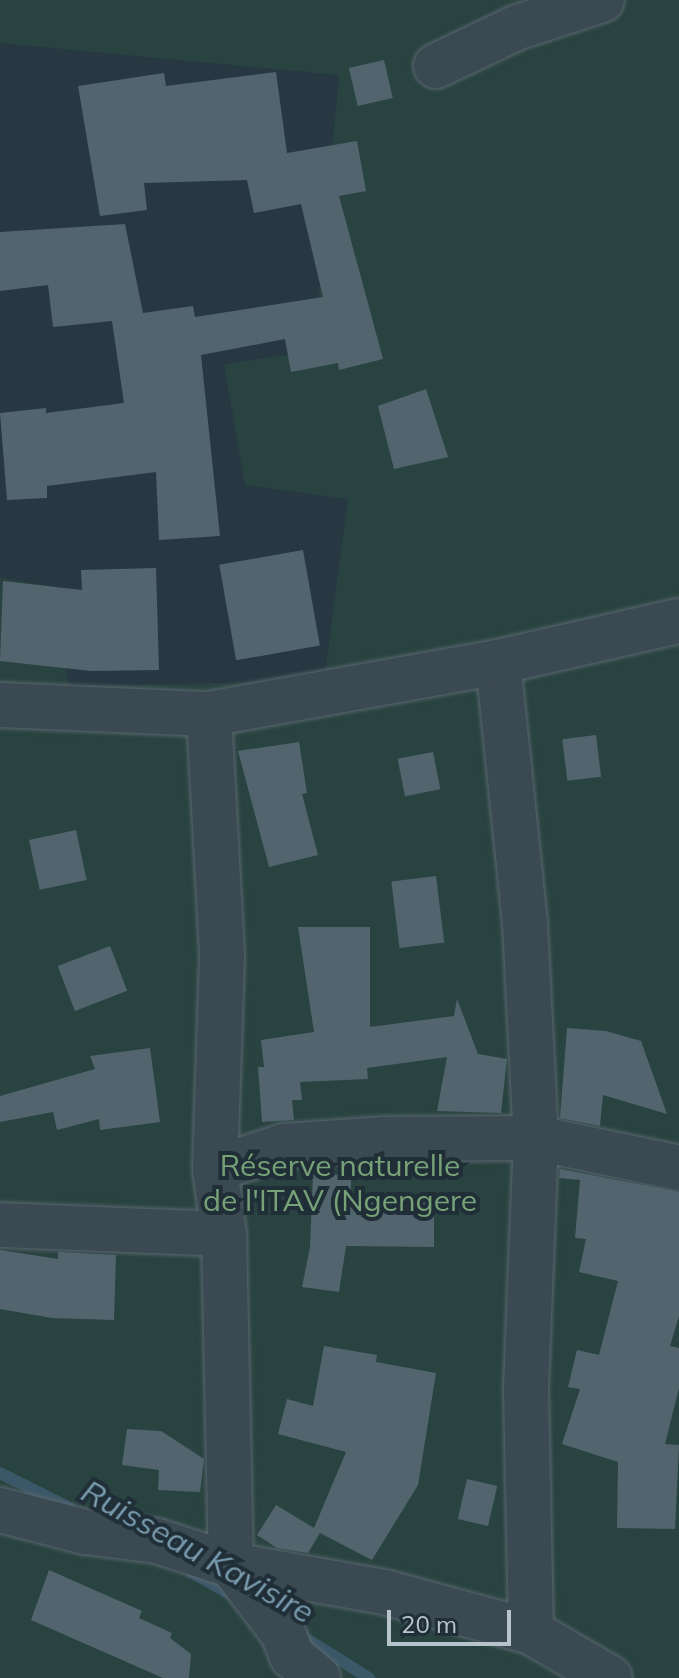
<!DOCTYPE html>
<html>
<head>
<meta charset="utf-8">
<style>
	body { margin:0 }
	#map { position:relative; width:679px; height:1678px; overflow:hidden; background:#273842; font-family:Mulish,sans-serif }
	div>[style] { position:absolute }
	.green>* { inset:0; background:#294340 }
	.stream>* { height:12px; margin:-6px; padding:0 6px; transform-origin:6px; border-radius:6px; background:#3b5868 }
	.building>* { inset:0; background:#52656f; transform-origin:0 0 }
	.roads { filter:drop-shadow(0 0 2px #59676f) drop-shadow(0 0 2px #59676f) }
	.minor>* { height:44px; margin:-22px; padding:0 22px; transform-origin:22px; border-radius:22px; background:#3b4952 }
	span { translate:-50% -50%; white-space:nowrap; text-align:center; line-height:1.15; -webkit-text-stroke:8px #202e37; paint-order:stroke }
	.park-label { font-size:30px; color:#77a177 }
	.water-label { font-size:32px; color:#799bae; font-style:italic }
	.scale { position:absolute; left:387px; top:1610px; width:124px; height:36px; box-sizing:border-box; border:4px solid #b8c4cc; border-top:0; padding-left:10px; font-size:24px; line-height:28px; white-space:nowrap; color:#b8c4cc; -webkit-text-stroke:6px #202e37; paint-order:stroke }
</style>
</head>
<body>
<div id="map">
	<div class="green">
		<div style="clip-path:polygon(0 0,679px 0,679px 1678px,0 1678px,0 578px,49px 586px,69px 686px,324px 681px,348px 499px,245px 485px,224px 364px,314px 351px,339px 75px,0 43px)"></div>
	</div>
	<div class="stream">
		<div style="left:0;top:1473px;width:80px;rotate:26.6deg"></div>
		<div style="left:191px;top:1572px;width:49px;rotate:29.2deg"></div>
		<div style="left:299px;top:1634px;width:83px;rotate:32.2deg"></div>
	</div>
	<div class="building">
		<div style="left:384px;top:60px;width:39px;height:36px;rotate:77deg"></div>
		<div style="clip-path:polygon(276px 72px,287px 153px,357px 141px,366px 191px,339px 196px,383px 359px,339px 370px,338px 363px,291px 372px,285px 339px,201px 355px,220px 536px,159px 540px,156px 472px,47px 486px,47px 498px,7px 500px,0 413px,46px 408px,46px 413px,124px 403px,112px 321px,53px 327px,48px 285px,0 291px,0 232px,125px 224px,143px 313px,193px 306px,195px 317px,323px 297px,301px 204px,254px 213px,247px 180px,144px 183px,147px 210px,100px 216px,78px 86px,164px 73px,166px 86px)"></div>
		<div style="clip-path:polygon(426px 389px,448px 457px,394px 469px,378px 406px)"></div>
		<div style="left:303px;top:550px;width:97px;height:85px;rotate:80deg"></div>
		<div style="clip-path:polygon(156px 568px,159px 670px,91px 671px,0 661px,3px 581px,82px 590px,81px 570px)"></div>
		<div style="left:596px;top:735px;width:42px;height:34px;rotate:83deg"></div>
		<div style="clip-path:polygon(299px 742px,307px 793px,302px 794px,318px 855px,269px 867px,238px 751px)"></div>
		<div style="left:433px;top:752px;width:38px;height:36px;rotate:79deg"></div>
		<div style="left:76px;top:830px;width:51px;height:48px;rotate:78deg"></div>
		<div style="left:436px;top:876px;width:67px;height:45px;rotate:83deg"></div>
		<div style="clip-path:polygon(298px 927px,370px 927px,370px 1027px,454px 1016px,457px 999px,478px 1054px,507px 1059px,501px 1113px,437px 1111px,447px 1057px,367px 1068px,368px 1079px,300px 1082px,302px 1100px,292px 1100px,294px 1120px,262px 1122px,258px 1067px,264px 1067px,261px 1040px,314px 1032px)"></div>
		<div style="left:110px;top:946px;width:48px;height:56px;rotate:69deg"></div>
		<div style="clip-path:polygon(567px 1028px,606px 1031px,641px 1041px,667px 1114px,603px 1095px,600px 1126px,560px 1118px)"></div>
		<div style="clip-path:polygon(150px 1048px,160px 1122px,100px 1130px,99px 1119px,57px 1130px,53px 1112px,0 1122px,0 1096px,95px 1069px,90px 1056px)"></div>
		<div style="clip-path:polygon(560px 1169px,679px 1192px,679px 1316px,670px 1346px,679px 1348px,679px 1388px,665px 1444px,679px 1445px,675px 1529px,617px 1528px,618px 1462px,562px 1444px,580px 1389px,568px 1387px,577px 1350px,599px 1355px,618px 1281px,579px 1272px,586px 1239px,575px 1238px,580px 1180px,559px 1178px)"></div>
		<div style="clip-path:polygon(313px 1174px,351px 1175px,351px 1199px,434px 1199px,434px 1247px,346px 1246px,339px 1292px,302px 1287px,310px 1247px)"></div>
		<div style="clip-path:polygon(0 1250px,58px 1259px,58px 1252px,116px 1255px,114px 1320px,52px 1318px,0 1309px)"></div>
		<div style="clip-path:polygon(324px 1346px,377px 1355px,376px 1362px,436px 1373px,418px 1485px,372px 1560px,320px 1533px,308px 1553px,277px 1548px,257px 1535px,276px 1505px,314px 1528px,346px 1452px,278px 1434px,287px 1399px,313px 1406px)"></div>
		<div style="clip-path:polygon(127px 1429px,161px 1431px,204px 1459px,200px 1492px,158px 1490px,159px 1470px,122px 1465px)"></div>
		<div style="left:467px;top:1479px;width:31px;height:41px;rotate:13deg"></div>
		<div style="clip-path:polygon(49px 1570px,142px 1611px,139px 1618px,172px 1633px,170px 1638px,191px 1654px,189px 1678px,163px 1678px,31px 1620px)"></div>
	</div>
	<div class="roads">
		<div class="minor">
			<div style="left:436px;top:66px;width:91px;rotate:-25.4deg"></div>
			<div style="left:518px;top:27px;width:88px;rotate:-17.8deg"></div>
			<div style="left:498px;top:662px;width:263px;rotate:84.1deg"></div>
			<div style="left:525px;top:924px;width:214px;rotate:87.1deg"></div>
			<div style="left:536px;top:1138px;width:252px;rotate:92.3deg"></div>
			<div style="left:526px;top:1390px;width:242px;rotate:88.8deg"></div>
			<div style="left:0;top:705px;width:209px;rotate:2.5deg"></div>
			<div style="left:209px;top:714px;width:294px;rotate:-10.2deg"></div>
			<div style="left:498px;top:662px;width:186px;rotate:-12.8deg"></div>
			<div style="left:209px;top:714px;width:243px;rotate:86.9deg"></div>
			<div style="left:222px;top:957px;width:212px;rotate:91.9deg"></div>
			<div style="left:215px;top:1169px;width:66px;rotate:82.1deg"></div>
			<div style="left:224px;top:1234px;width:331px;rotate:88.8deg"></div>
			<div style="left:231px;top:1565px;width:86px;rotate:52.6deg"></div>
			<div style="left:283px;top:1633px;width:25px;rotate:69deg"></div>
			<div style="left:292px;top:1656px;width:34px;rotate:40deg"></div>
			<div style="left:215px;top:1169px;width:73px;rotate:-18.4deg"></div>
			<div style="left:284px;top:1146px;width:101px;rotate:-4deg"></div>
			<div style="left:385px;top:1139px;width:151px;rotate:-0.4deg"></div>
			<div style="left:536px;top:1138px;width:146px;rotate:11.8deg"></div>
			<div style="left:0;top:1225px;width:224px;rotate:2.3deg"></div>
			<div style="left:0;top:1510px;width:88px;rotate:14.5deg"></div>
			<div style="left:85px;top:1532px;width:73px;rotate:7.1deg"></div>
			<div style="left:157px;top:1541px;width:78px;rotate:18deg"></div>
			<div style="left:231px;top:1565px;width:155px;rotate:10deg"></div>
			<div style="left:384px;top:1592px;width:152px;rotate:15.2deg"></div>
			<div style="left:531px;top:1632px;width:91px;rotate:30.2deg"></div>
		</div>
	</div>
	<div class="park-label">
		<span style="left:340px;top:1182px">Réserve naturelle<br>de l'ITAV (Ngengere</span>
	</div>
	<div class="water-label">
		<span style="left:198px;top:1551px;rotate:29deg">Ruisseau Kavisire</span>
	</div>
	<div class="scale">20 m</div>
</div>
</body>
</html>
